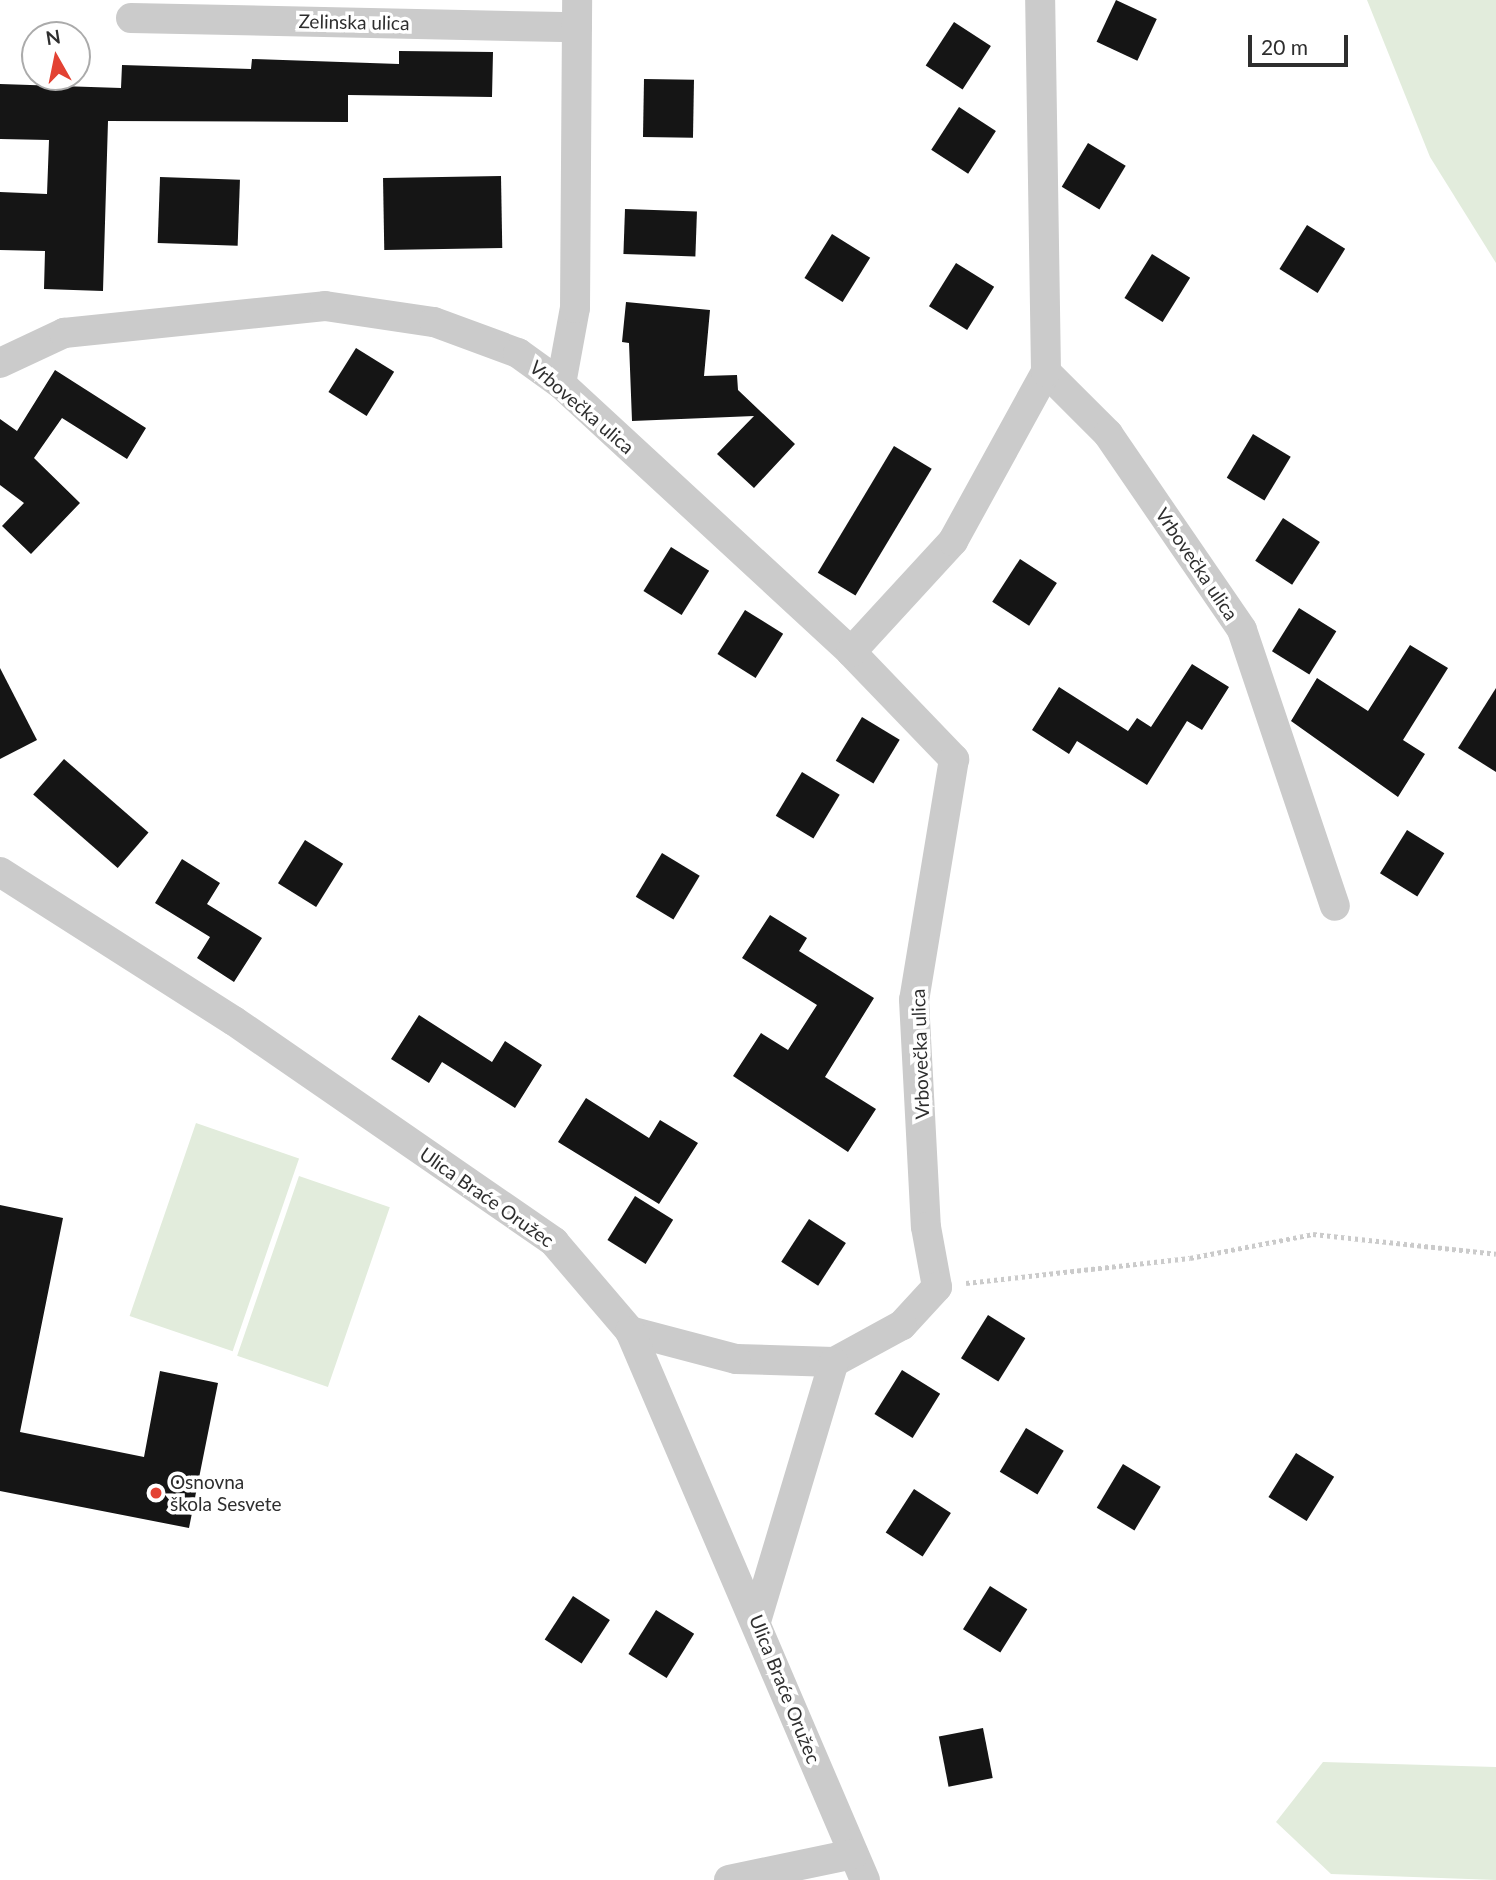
<!DOCTYPE html>
<html>
<head>
<meta charset="utf-8">
<style>
	body { margin:0 }
	#map { position:relative; width:1496px; height:1880px; overflow:hidden; background:#fff; font-family:Lato,sans-serif }
	div>[style] { position:absolute }
	.green>* { inset:0; background:#e2ecdc; transform-origin:0 0 }
	.building>* { inset:0; background:#151515; transform-origin:0 0 }
	.path>* { height:4.5px; margin-top:-2.25px; transform-origin:0; background:repeating-linear-gradient(90deg,#cbcbcb 0 3.5px,transparent 0 7px) }
	.street>* { height:30px; margin:-15px; padding:0 15px; transform-origin:15px; border-radius:15px; background:#cbcbcb }
	.dots>* { width:19px; height:19px; translate:-50% -50%; box-sizing:border-box; border:4px solid #fff; border-radius:50% }
	span { translate:-50% -50%; white-space:nowrap; text-align:center; line-height:1.15; -webkit-text-stroke:7px #fff; paint-order:stroke }
	.street-label { font-size:19px; color:#2e2e2e }
	.poi-label { font-size:19px; color:#2e2e2e }
	.left { translate:0 -50%; text-align:left }
	.north { position:absolute; left:21px; top:21px; width:70px; height:70px; box-sizing:border-box; background:#fff; border:2px solid #ababab; border-radius:50%; rotate:351deg; font-size:19px; font-weight:700; line-height:28px; text-align:center; color:#2e2e2e }
	.north::after { content:''; display:block; margin:auto; width:24px; height:32px; background:#e34233; clip-path:polygon(50% 0,100% 100%,50% 72%,0 100%) }
	.scale { position:absolute; left:1248px; top:35px; width:100px; height:32px; box-sizing:border-box; border:4px solid #2e2e2e; border-top:0; padding-left:9px; font-size:21px; line-height:24px; white-space:nowrap; color:#2e2e2e; -webkit-text-stroke:5px #fff; paint-order:stroke }
</style>
</head>
<body>
<div id="map">
	<div class="green">
		<div style="clip-path:polygon(1367px 0,1496px 0,1496px 263px,1430px 157px)"></div>
		<div style="left:196px;top:1123px;width:109px;height:204px;rotate:19deg"></div>
		<div style="left:299px;top:1176px;width:96px;height:190px;rotate:19deg"></div>
		<div style="clip-path:polygon(1323px 1762px,1496px 1767px,1496px 1880px,1331px 1874px,1276px 1822px)"></div>
	</div>
	<div class="building">
		<div style="left:1116px;top:0;width:45px;height:46px;rotate:25deg"></div>
		<div style="left:954px;top:22px;width:44px;height:52px;rotate:33deg"></div>
		<div style="clip-path:polygon(399px 51px,493px 52px,492px 97px,348px 95px,348px 122px,108px 121px,103px 291px,44px 289px,45px 251px,0 250px,0 192px,47px 194px,49px 140px,0 139px,0 84px,121px 88px,122px 65px,251px 69px,252px 59px,399px 64px)"></div>
		<div style="left:644px;top:79px;width:50px;height:58px;rotate:1deg"></div>
		<div style="left:959px;top:107px;width:44px;height:51px;rotate:33deg"></div>
		<div style="left:1088px;top:143px;width:44px;height:51px;rotate:31deg"></div>
		<div style="left:501px;top:176px;width:72px;height:118px;rotate:89deg"></div>
		<div style="left:160px;top:177px;width:80px;height:66px;rotate:2deg"></div>
		<div style="left:625px;top:209px;width:72px;height:45px;rotate:2deg"></div>
		<div style="left:1307px;top:225px;width:45px;height:52px;rotate:32deg"></div>
		<div style="left:832px;top:234px;width:45px;height:52px;rotate:32deg"></div>
		<div style="left:1152px;top:254px;width:45px;height:52px;rotate:32deg"></div>
		<div style="left:956px;top:263px;width:45px;height:51px;rotate:32deg"></div>
		<div style="clip-path:polygon(626px 302px,710px 310px,704px 376px,737px 375px,738px 390px,795px 444px,754px 488px,717px 454px,754px 416px,632px 421px,629px 343px,622px 342px)"></div>
		<div style="left:356px;top:348px;width:45px;height:52px;rotate:32deg"></div>
		<div style="clip-path:polygon(55px 370px,146px 428px,127px 459px,62px 418px,34px 458px,80px 503px,31px 554px,2px 526px,24px 503px,0 485px,0 419px,17px 431px)"></div>
		<div style="left:1253px;top:434px;width:44px;height:51px;rotate:31deg"></div>
		<div style="left:894px;top:446px;width:44px;height:148px;rotate:31deg"></div>
		<div style="left:1283px;top:518px;width:44px;height:51px;rotate:33deg"></div>
		<div style="left:671px;top:547px;width:45px;height:52px;rotate:32deg"></div>
		<div style="left:1020px;top:559px;width:44px;height:51px;rotate:33deg"></div>
		<div style="left:1299px;top:608px;width:44px;height:51px;rotate:32deg"></div>
		<div style="left:745px;top:610px;width:45px;height:52px;rotate:32deg"></div>
		<div style="clip-path:polygon(1410px 645px,1448px 668px,1403px 740px,1425px 754px,1398px 797px,1291px 721px,1317px 678px,1368px 711px)"></div>
		<div style="clip-path:polygon(1192px 664px,1229px 687px,1202px 730px,1187px 721px,1147px 785px,1077px 741px,1069px 754px,1032px 730px,1059px 687px,1128px 731px,1137px 718px,1151px 727px)"></div>
		<div style="clip-path:polygon(0 668px,37px 740px,0 759px)"></div>
		<div style="clip-path:polygon(1496px 688px,1496px 772px,1458px 748px)"></div>
		<div style="left:862px;top:717px;width:44px;height:51px;rotate:31deg"></div>
		<div style="left:64px;top:759px;width:112px;height:47px;rotate:41deg"></div>
		<div style="left:802px;top:772px;width:44px;height:51px;rotate:31deg"></div>
		<div style="left:1407px;top:830px;width:44px;height:51px;rotate:32deg"></div>
		<div style="left:305px;top:840px;width:45px;height:51px;rotate:32deg"></div>
		<div style="left:662px;top:853px;width:44px;height:51px;rotate:31deg"></div>
		<div style="clip-path:polygon(182px 859px,220px 883px,207px 904px,262px 938px,234px 982px,197px 958px,210px 937px,155px 903px)"></div>
		<div style="clip-path:polygon(770px 915px,807px 938px,799px 951px,874px 998px,825px 1077px,876px 1109px,848px 1152px,733px 1076px,761px 1033px,788px 1050px,817px 1005px,742px 958px)"></div>
		<div style="clip-path:polygon(419px 1015px,492px 1062px,505px 1041px,542px 1065px,515px 1108px,442px 1062px,429px 1083px,391px 1059px)"></div>
		<div style="clip-path:polygon(586px 1098px,649px 1138px,660px 1120px,698px 1143px,659px 1204px,558px 1142px)"></div>
		<div style="left:635px;top:1196px;width:45px;height:52px;rotate:32deg"></div>
		<div style="clip-path:polygon(0 1205px,63px 1218px,20px 1432px,144px 1457px,160px 1371px,218px 1383px,189px 1528px,0 1491px)"></div>
		<div style="left:809px;top:1219px;width:44px;height:51px;rotate:33deg"></div>
		<div style="left:988px;top:1315px;width:44px;height:51px;rotate:32deg"></div>
		<div style="left:902px;top:1370px;width:45px;height:52px;rotate:32deg"></div>
		<div style="left:1026px;top:1428px;width:44px;height:51px;rotate:31deg"></div>
		<div style="left:1296px;top:1453px;width:45px;height:52px;rotate:32deg"></div>
		<div style="left:1123px;top:1464px;width:44px;height:51px;rotate:31deg"></div>
		<div style="left:914px;top:1489px;width:44px;height:52px;rotate:33deg"></div>
		<div style="left:990px;top:1586px;width:44px;height:51px;rotate:32deg"></div>
		<div style="left:573px;top:1596px;width:44px;height:52px;rotate:33deg"></div>
		<div style="left:656px;top:1610px;width:45px;height:52px;rotate:32deg"></div>
		<div style="left:983px;top:1728px;width:51px;height:45px;rotate:79deg"></div>
	</div>
	<div class="path">
		<div style="left:966px;top:1283px;width:225px;rotate:-6.4deg"></div>
		<div style="left:1190px;top:1258px;width:125px;rotate:-11deg"></div>
		<div style="left:1313px;top:1234px;width:184px;rotate:6.2deg"></div>
	</div>
	<div class="street">
		<div style="left:131px;top:18px;width:446px;rotate:1.2deg"></div>
		<div style="left:0;top:363px;width:71px;rotate:-25.1deg"></div>
		<div style="left:64px;top:333px;width:262px;rotate:-5.9deg"></div>
		<div style="left:325px;top:306px;width:110px;rotate:8.4deg"></div>
		<div style="left:434px;top:322px;width:90px;rotate:20.3deg"></div>
		<div style="left:518px;top:353px;width:53px;rotate:35.8deg"></div>
		<div style="left:561px;top:384px;width:395px;rotate:42.7deg"></div>
		<div style="left:851px;top:652px;width:149px;rotate:46.1deg"></div>
		<div style="left:954px;top:759px;width:244px;rotate:99.4deg"></div>
		<div style="left:914px;top:1000px;width:227px;rotate:87deg"></div>
		<div style="left:926px;top:1227px;width:61px;rotate:79.6deg"></div>
		<div style="left:937px;top:1287px;width:52px;rotate:132.6deg"></div>
		<div style="left:902px;top:1325px;width:77px;rotate:151.4deg"></div>
		<div style="left:834px;top:1362px;width:98px;rotate:-178.2deg"></div>
		<div style="left:736px;top:1359px;width:110px;rotate:-165.2deg"></div>
		<div style="left:1046px;top:372px;width:88px;rotate:45deg"></div>
		<div style="left:1108px;top:434px;width:237px;rotate:55.6deg"></div>
		<div style="left:1242px;top:630px;width:291px;rotate:71.4deg"></div>
		<div style="left:561px;top:384px;width:77px;rotate:-79.6deg"></div>
		<div style="left:575px;top:308px;width:308px;rotate:-89.6deg"></div>
		<div style="left:851px;top:652px;width:151px;rotate:-47.4deg"></div>
		<div style="left:953px;top:541px;width:193px;rotate:-61.2deg"></div>
		<div style="left:1046px;top:372px;width:372px;rotate:-90.9deg"></div>
		<div style="left:0;top:872px;width:277px;rotate:32.5deg"></div>
		<div style="left:234px;top:1021px;width:389px;rotate:34.6deg"></div>
		<div style="left:554px;top:1242px;width:117px;rotate:49.5deg"></div>
		<div style="left:630px;top:1331px;width:597px;rotate:66.83deg"></div>
		<div style="left:757px;top:1618px;width:267px;rotate:-73.3deg"></div>
		<div style="left:729px;top:1880px;width:127px;rotate:-11.8deg"></div>
	</div>
	<div class="dots">
		<div style="left:156px;top:1493px;background:#e34233"></div>
	</div>
	<div class="street-label">
		<span style="left:354px;top:22px;rotate:1deg">Zelinska ulica</span>
		<span style="left:582px;top:407px;rotate:41deg">Vrbovečka ulica</span>
		<span style="left:1197px;top:564px;rotate:56deg">Vrbovečka ulica</span>
		<span style="left:920px;top:1054px;rotate:-92deg">Vrbovečka ulica</span>
		<span style="left:487px;top:1197px;rotate:35deg">Ulica Braće Oružec</span>
		<span style="left:785px;top:1689px;rotate:68deg">Ulica Braće Oružec</span>
	</div>
	<div class="poi-label">
		<span class="left" style="left:170px;top:1493px">Osnovna<br>škola Sesvete</span>
	</div>
	<div class="north">N</div>
	<div class="scale">20 m</div>
</div>
</body>
</html>
